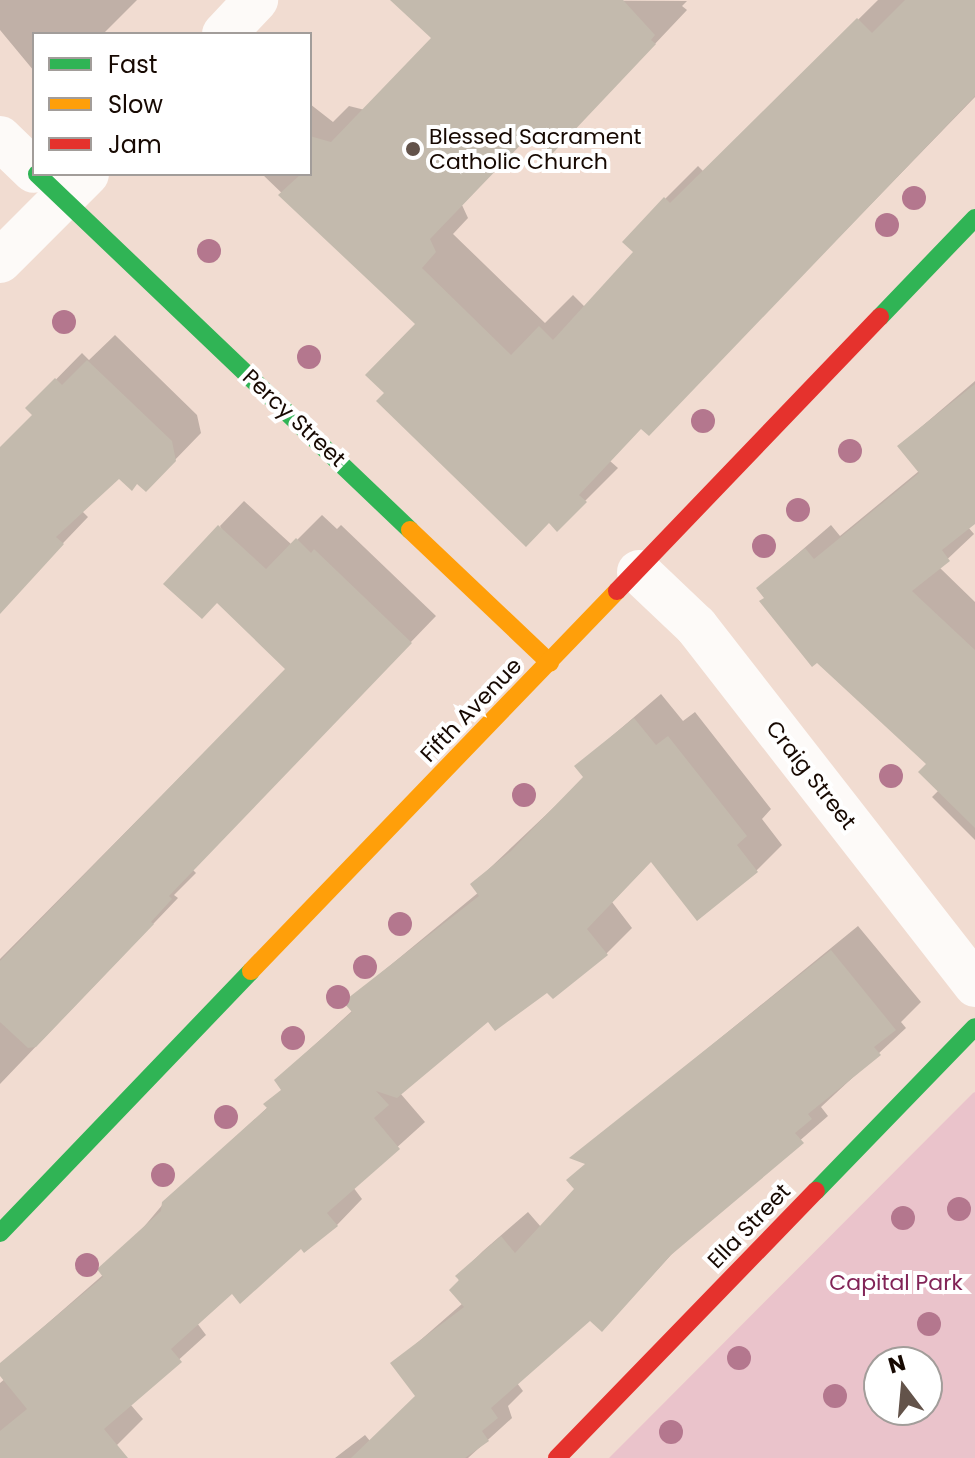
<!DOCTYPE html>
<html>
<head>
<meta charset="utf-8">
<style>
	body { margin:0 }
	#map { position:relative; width:975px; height:1458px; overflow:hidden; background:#f1dcd1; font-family:Poppins,sans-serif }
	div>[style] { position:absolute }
	.green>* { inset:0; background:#eac3cb }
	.shadow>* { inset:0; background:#0003 }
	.building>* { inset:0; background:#c3baad }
	.street>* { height:44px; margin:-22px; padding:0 22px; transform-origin:22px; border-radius:22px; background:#fdfaf8 }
	.fast>* { height:18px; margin:-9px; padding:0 9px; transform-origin:9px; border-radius:9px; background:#30b455 }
	.slow>* { height:18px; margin:-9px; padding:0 9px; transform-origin:9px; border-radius:9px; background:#ff9f0a }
	.jam>* { height:18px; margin:-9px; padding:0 9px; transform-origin:9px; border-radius:9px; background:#e5322d }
	.trees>* { width:24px; height:24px; margin:-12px; border-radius:50%; background:#b4778e }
	.dots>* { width:22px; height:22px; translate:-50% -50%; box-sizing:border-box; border:4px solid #fff; border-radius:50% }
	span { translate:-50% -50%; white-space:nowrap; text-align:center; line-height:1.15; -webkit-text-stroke:8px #fff; paint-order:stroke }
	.poi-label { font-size:22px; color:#170902 }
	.left { translate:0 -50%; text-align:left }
	.street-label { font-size:22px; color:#170902 }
	.park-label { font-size:22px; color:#822457 }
	.legend { position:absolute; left:32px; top:32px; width:280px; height:144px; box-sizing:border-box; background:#fff; border:2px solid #a29d9a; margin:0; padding:10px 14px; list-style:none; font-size:24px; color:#170902 }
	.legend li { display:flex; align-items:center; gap:16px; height:40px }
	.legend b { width:40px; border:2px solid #a29d9a }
	.north { position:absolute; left:863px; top:1346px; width:80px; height:80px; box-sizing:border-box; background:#fff; border:2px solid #a29d9a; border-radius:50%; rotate:344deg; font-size:22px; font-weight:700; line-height:32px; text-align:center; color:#170902 }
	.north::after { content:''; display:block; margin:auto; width:28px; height:36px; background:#63534a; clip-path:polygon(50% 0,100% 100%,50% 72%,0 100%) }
</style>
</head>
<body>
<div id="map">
	<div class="green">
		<div style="clip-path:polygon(evenodd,975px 1092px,975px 1458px,609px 1458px,973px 1093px,975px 1092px,879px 1362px,927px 1362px,927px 1410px,879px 1410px,879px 1362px)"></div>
	</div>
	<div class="shadow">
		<div style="clip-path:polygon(0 0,137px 0,103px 34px,34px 34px,34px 71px,0 30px)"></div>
		<div style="clip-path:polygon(429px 0,687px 1px,682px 6px,687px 10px,584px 119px,531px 132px,462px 205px,468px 218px,453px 234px,545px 323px,573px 295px,585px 307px,636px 252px,665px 199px,698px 166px,704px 172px,878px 0,975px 0,975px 97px,681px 400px,642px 427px,610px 461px,618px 468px,557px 529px,386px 393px,418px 324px,262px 174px,310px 174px,310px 104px,333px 122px,349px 106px,365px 110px,434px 38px)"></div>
		<div style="clip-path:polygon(115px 335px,197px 415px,201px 433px,171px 464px,138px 482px,119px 476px,82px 511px,88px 517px,0 609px,0 454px,35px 414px,28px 408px,82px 353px,89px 360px)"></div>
		<div style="clip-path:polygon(975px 381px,975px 521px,968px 527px,974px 534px,939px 567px,975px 602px,975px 840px,932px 797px,939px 790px,929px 764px,758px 588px,831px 525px,840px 536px,919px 471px,899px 446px)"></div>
		<div style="clip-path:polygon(244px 501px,292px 545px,322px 515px,337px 529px,341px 525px,436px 616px,192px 869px,196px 873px,174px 895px,178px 898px,0 1084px,0 959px,288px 668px,220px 526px)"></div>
		<div style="clip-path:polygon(661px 694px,683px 721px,695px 712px,771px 809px,762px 819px,782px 845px,756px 871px,652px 860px,612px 902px,632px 928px,606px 954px,488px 1019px,400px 1093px,425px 1122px,353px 1187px,362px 1199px,337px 1225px,232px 1291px,197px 1323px,206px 1335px,130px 1404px,143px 1419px,117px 1445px,101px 1458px,0 1458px,0 1383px,6px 1378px,0 1365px,104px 1274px,164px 1203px,268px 1107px,283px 1088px,276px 1080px,353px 1010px,346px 1002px,479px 892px,473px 884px,586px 777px,577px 766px)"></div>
		<div style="clip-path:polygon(858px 926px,921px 1002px,901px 1022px,906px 1028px,821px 1107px,828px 1116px,681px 1244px,602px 1330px,590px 1319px,517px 1383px,523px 1391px,508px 1406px,512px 1418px,468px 1458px,335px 1458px,365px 1435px,370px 1441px,417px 1396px,393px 1364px,463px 1303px,458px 1276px,483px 1251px,528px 1212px,541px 1227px,596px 1166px,573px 1158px)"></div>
	</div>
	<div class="building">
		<div style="clip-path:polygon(390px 0,623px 0,655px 35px,651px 40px,656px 44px,552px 154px,531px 134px,430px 239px,436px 252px,422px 268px,511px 355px,539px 326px,553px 340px,633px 252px,622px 242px,664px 197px,670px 203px,857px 18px,872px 33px,905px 0,975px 0,975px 96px,649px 436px,641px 429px,579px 495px,587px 502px,557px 532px,549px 523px,526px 547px,376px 401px,384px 393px,365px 375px,415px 324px,278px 195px,301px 174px,310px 174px,310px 136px,331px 142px,431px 38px)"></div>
		<div style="clip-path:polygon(87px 360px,172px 441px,176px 461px,146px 492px,137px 484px,132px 491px,119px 479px,56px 537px,64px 544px,0 614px,0 447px,32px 415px,25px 408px,55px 378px,62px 385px)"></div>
		<div style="clip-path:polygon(975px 384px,975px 524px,942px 550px,950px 561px,912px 591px,975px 650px,975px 828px,918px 772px,926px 764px,817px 663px,812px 667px,759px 601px,764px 598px,756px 588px,805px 548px,814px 559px,919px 473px,897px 446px)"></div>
		<div style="clip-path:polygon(218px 525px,266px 569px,296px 538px,311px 553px,314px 549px,412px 643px,169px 896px,172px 899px,151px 922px,154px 924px,36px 1047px,28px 1048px,0 1022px,0 961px,285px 669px,217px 603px,202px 619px,163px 584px)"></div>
		<div style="clip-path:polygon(634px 718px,656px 745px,668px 736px,747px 836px,737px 845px,758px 872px,697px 921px,651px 862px,587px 929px,608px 955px,553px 999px,547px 993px,495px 1031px,488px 1022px,397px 1098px,376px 1091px,389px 1105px,374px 1118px,400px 1149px,327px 1213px,338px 1226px,304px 1253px,301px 1249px,240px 1304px,232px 1294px,171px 1349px,182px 1362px,104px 1429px,128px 1458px,0 1458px,0 1431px,27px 1409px,0 1376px,0 1363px,103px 1277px,97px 1269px,161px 1211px,162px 1202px,267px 1108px,263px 1104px,281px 1090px,274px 1080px,352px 1012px,343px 1002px,479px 896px,470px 884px,511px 851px,583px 777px,574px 766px)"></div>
		<div style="clip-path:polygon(831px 950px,896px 1030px,874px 1047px,881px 1055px,808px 1114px,812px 1119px,795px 1133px,804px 1143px,671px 1255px,602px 1332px,590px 1321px,491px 1408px,498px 1418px,482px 1431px,489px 1441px,465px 1458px,351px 1458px,415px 1396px,390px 1363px,464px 1307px,449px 1290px,459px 1280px,455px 1276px,501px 1236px,515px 1253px,574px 1189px,566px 1180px,585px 1164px,569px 1158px)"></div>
	</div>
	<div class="street">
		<div style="left:224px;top:34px;width:47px;rotate:-46.7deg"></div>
		<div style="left:0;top:138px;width:47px;rotate:44.1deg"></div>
		<div style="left:0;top:261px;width:123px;rotate:-45deg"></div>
		<div style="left:639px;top:572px;width:79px;rotate:43.5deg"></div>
		<div style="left:696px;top:626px;width:455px;rotate:52.1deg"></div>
	</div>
	<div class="fast">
		<div style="left:37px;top:174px;width:516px;rotate:43.66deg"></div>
		<div style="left:880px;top:317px;width:137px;rotate:-46.2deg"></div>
		<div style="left:816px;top:1191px;width:228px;rotate:-45.9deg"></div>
		<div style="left:0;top:1233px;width:363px;rotate:-46.2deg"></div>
	</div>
	<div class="slow">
		<div style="left:410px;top:530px;width:193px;rotate:43.5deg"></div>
		<div style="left:251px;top:971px;width:528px;rotate:-46.08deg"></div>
	</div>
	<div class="jam">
		<div style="left:617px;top:591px;width:380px;rotate:-46.2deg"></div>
		<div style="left:557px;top:1458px;width:372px;rotate:-45.9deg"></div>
	</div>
	<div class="trees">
		<div style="left:914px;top:198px"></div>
		<div style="left:887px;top:225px"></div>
		<div style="left:209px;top:251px"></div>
		<div style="left:64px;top:322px"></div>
		<div style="left:309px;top:357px"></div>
		<div style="left:703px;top:421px"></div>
		<div style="left:850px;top:451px"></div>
		<div style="left:798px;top:510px"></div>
		<div style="left:764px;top:546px"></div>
		<div style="left:891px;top:776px"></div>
		<div style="left:524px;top:795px"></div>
		<div style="left:400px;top:924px"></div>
		<div style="left:365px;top:967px"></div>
		<div style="left:338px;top:997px"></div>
		<div style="left:293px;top:1038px"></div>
		<div style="left:226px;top:1117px"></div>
		<div style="left:163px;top:1175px"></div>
		<div style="left:959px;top:1209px"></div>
		<div style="left:903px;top:1218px"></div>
		<div style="left:87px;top:1265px"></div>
		<div style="left:929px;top:1324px"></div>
		<div style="left:739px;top:1358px"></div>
		<div style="left:835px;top:1396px"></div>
		<div style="left:671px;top:1432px"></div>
	</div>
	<div class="dots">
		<div style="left:413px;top:149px;background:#63534a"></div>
	</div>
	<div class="poi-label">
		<span class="left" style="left:429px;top:149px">Blessed Sacrament<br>Catholic Church</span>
	</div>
	<div class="street-label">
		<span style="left:294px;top:418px;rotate:43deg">Percy Street</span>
		<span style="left:471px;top:710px;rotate:-46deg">Fifth Avenue</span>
		<span style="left:811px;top:775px;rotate:52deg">Craig Street</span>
		<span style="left:749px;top:1226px;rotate:-46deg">Ella Street</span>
	</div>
	<div class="park-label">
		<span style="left:896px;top:1283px">Capital Park</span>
	</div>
	<ul class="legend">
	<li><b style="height:10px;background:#30b455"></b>Fast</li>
	<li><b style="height:10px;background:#ff9f0a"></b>Slow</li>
	<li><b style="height:10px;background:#e5322d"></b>Jam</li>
	</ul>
	<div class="north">N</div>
</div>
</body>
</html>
